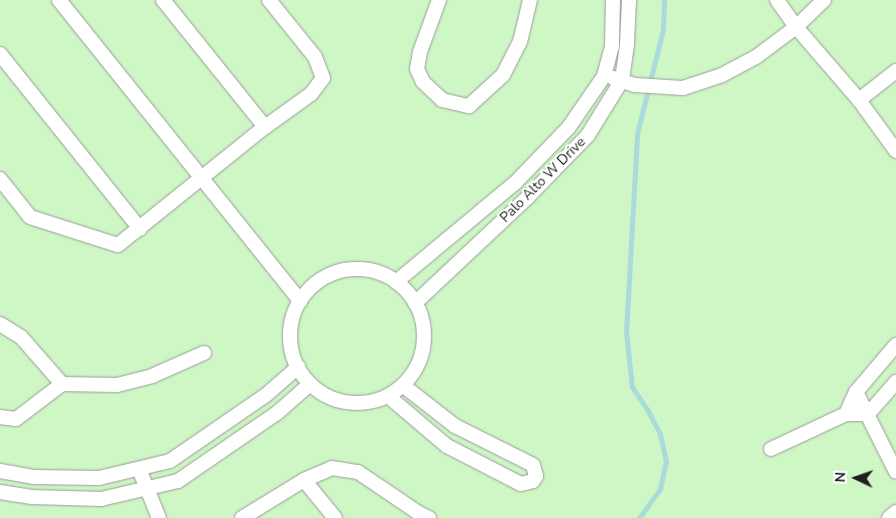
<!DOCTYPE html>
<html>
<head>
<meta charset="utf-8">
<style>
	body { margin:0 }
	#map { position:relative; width:896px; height:518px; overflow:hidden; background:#f0eae6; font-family:"Nunito Sans",sans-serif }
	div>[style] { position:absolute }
	.park>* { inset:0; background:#cef7c5; transform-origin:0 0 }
	.stream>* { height:4.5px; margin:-2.25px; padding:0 2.25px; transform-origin:2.25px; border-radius:2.25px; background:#a8dbda }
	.roads { filter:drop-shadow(0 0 1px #9c9c9c) drop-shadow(0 0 1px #9c9c9c) }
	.minor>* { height:14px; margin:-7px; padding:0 7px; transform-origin:7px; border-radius:7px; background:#fff }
	.minor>.ring { margin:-7px; padding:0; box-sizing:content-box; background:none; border:14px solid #fff; border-radius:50% }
	span { translate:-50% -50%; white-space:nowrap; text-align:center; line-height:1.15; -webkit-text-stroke:4px #fff; paint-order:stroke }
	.street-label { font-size:14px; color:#1f1f1f }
	.north { position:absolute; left:831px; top:453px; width:50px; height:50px; -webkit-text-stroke:4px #fff; paint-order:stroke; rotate:273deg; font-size:14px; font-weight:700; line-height:20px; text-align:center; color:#1f1f1f }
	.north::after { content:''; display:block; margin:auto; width:18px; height:22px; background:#1f1f1f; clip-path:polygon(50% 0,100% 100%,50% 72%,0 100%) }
</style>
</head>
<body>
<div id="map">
	<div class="park">
		<div style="left:0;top:0;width:896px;height:518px"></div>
	</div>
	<div class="stream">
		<div style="left:639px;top:518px;width:36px;rotate:-54deg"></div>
		<div style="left:660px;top:489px;width:29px;rotate:-78deg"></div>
		<div style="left:666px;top:461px;width:28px;rotate:-103deg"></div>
		<div style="left:660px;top:434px;width:26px;rotate:-118deg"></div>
		<div style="left:648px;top:411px;width:29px;rotate:-124deg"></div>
		<div style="left:632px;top:387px;width:54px;rotate:-96.3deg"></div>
		<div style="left:626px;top:333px;width:199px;rotate:-86.8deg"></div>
		<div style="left:637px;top:134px;width:107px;rotate:-76deg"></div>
		<div style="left:663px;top:30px;width:30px;rotate:-88deg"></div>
	</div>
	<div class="roads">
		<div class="minor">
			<div style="left:59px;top:0;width:386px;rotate:51.3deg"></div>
			<div style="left:163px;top:0;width:163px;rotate:51.2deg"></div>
			<div style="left:439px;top:0;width:55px;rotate:110.1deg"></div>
			<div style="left:420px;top:52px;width:17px;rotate:100deg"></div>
			<div style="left:417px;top:69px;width:14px;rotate:65deg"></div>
			<div style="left:423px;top:82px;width:26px;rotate:43deg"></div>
			<div style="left:442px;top:100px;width:28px;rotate:13deg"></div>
			<div style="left:469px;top:106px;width:46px;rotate:-42.4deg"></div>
			<div style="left:503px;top:75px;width:37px;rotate:-63deg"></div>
			<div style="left:520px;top:42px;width:43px;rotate:-76.6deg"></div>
			<div style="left:777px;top:0;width:33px;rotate:55deg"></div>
			<div style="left:796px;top:27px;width:96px;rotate:49.2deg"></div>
			<div style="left:859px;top:100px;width:63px;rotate:54deg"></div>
			<div style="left:0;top:54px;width:224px;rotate:51.3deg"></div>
			<div style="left:613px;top:78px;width:23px;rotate:18deg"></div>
			<div style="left:635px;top:85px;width:48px;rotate:3.6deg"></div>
			<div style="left:683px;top:88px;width:41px;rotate:-18.4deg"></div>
			<div style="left:722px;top:75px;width:38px;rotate:-28deg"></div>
			<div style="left:756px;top:57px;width:50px;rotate:-36.9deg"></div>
			<div style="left:796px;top:27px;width:39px;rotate:-44deg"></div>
			<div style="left:859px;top:100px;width:47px;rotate:-38.1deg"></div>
			<div style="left:0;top:179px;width:48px;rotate:51.7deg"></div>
			<div style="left:30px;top:217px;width:92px;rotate:17.7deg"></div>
			<div style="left:118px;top:245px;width:189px;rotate:-38.8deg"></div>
			<div style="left:265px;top:127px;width:57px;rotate:-35.7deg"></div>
			<div style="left:311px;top:94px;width:20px;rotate:-53deg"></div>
			<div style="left:323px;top:78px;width:22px;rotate:-111deg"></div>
			<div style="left:315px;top:57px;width:73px;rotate:-128.9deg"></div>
			<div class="ring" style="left:290px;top:269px;width:120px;height:120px"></div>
			<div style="left:396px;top:282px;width:155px;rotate:-39.8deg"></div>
			<div style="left:515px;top:183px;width:78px;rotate:-46deg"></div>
			<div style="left:569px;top:127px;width:62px;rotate:-55.5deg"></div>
			<div style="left:604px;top:76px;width:31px;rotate:-75deg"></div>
			<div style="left:612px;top:46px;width:46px;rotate:-88.8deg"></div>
			<div style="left:415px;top:303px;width:154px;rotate:-43.2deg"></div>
			<div style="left:527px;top:198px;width:88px;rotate:-45.9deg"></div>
			<div style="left:588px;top:135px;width:65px;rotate:-58.3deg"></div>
			<div style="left:622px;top:80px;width:37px;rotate:-82deg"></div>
			<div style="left:627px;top:43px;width:43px;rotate:-87.3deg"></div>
			<div style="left:0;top:324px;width:25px;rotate:32deg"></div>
			<div style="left:21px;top:337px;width:62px;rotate:48.9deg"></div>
			<div style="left:856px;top:392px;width:89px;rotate:63.4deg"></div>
			<div style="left:388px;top:396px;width:77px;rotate:40.3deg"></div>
			<div style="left:447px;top:446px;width:83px;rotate:27.2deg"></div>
			<div style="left:521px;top:484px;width:12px;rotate:-14deg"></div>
			<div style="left:533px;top:481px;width:6px;rotate:-59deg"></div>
			<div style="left:536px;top:476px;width:11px;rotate:-105deg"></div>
			<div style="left:533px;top:465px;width:87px;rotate:-153.4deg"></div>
			<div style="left:455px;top:426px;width:65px;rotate:-141.9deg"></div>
			<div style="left:846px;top:414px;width:24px;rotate:-66deg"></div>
			<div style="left:856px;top:392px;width:62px;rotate:-49.6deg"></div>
			<div style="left:0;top:417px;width:16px;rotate:7deg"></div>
			<div style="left:16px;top:419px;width:58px;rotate:-37.3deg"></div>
			<div style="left:62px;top:384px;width:55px;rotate:1deg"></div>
			<div style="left:117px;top:385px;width:36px;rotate:-14deg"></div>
			<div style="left:152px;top:376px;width:57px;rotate:-23.9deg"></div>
			<div style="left:771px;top:449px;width:83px;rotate:-25deg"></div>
			<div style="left:846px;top:414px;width:22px"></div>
			<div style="left:868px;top:414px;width:43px;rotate:-48.8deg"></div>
			<div style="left:139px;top:469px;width:53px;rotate:67.8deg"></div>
			<div style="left:0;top:471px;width:35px;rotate:10deg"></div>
			<div style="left:34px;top:477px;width:65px;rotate:0.9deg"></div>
			<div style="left:99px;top:478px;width:73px;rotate:-13.5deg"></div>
			<div style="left:170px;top:461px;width:116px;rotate:-34.5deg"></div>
			<div style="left:266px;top:395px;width:43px;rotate:-41.2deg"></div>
			<div style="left:0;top:492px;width:32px;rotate:9deg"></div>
			<div style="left:32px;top:497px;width:69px;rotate:1.7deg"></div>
			<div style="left:101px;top:499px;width:79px;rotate:-13.2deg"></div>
			<div style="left:178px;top:481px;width:120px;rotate:-34.5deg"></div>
			<div style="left:277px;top:413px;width:44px;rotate:-41.3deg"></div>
			<div style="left:242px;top:518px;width:73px;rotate:-31.5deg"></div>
			<div style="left:335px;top:518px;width:49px;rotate:-129.2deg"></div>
			<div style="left:304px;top:480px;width:30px;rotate:-23deg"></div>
			<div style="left:332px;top:468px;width:26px;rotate:9deg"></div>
			<div style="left:358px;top:472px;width:75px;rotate:34.1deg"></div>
			<div style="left:420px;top:514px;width:10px;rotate:24deg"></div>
			<div style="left:889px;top:518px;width:9px;rotate:-41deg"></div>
		</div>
	</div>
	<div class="street-label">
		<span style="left:543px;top:180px;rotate:-45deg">Palo Alto W Drive</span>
	</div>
	<div class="north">N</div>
</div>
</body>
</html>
